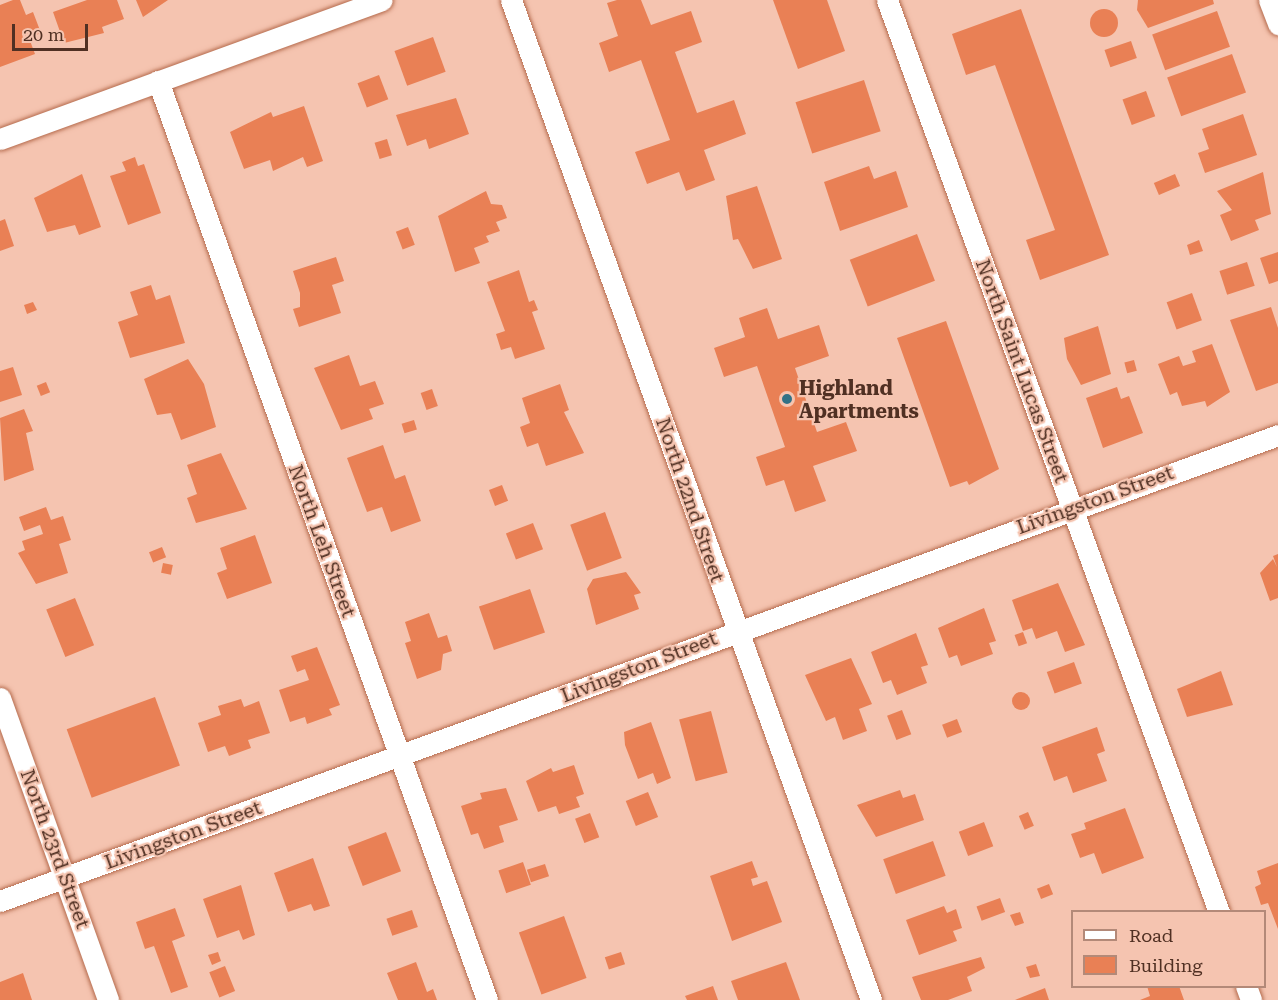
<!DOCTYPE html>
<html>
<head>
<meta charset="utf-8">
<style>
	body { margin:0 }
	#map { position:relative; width:1278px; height:1000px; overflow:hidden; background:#f5c4b0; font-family:"Roboto Serif",serif }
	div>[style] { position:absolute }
	.building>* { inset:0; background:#e98055; transform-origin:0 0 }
	.round { border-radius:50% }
	.roads { filter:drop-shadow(0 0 2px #b56b4d) drop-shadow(0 0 2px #b56b4d) }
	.street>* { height:21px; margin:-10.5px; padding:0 10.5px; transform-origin:10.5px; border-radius:10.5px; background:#fff }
	.dots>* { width:16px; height:16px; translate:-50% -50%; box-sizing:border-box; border:3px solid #f5c4b0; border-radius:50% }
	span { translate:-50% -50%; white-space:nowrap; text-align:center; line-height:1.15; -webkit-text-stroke:4.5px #f5c4b0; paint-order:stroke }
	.street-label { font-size:20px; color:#503023 }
	.poi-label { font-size:20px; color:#503023; font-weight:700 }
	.left { translate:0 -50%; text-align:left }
	.legend { position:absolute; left:1071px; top:910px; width:195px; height:78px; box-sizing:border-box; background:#f5c4b0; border:2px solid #b38978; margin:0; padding:8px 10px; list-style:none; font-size:18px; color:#503023 }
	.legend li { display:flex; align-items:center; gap:12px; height:30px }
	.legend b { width:30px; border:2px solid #b38978 }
	.scale { position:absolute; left:12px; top:24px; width:76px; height:27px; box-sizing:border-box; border:3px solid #503023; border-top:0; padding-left:8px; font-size:18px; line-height:21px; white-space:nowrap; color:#503023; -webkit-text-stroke:4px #f5c4b0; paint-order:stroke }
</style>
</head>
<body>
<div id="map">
	<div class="building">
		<div style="clip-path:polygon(13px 0,20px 0,26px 15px,33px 12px,41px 33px,29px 38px,35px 54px,0 67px,0 5px)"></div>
		<div style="clip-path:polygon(87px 0,117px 0,124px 19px,102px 27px,104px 33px,64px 43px,53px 12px)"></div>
		<div style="clip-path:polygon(136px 0,168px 0,143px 17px)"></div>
		<div style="clip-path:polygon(617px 0,641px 0,651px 25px,691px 11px,702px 42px,675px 52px,697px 113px,734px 100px,746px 134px,704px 150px,715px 180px,686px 191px,679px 172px,647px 184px,635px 152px,670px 140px,641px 60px,609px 72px,599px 43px,618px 36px,607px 3px)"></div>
		<div style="clip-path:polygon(773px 0,827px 0,845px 51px,798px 69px)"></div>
		<div style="clip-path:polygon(1138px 0,1213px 0,1214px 4px,1148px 28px,1137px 10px)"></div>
		<div class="round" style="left:1090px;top:9px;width:28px;height:28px"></div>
		<div style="clip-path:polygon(1021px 9px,1109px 255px,1040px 280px,1026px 240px,1055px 230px,995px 65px,966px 75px,952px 34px)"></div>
		<div style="left:1217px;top:11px;width:38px;height:69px;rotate:70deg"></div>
		<div style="left:433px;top:37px;width:37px;height:41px;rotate:70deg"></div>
		<div style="left:1131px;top:41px;width:18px;height:28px;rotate:71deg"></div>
		<div style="left:1232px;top:54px;width:41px;height:69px;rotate:70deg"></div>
		<div style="left:379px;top:75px;width:26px;height:23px;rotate:69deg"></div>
		<div style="left:864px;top:80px;width:54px;height:72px;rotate:72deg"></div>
		<div style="left:1146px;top:91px;width:27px;height:25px;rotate:70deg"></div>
		<div style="clip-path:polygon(456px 98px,469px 134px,429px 149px,426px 139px,407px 146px,396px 115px)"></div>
		<div style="clip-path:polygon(304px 106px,323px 161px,307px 167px,303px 157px,273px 171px,270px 160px,244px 169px,230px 132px,271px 112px,273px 117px)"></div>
		<div style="clip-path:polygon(1243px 114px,1257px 155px,1205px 173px,1198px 153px,1209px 149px,1202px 129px)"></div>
		<div style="left:387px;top:139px;width:17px;height:13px;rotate:73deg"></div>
		<div style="clip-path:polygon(135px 157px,138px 166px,144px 164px,161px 213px,128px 225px,110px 176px,126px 171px,122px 162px)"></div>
		<div style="clip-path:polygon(869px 166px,874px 179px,896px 171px,908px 207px,840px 231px,824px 182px)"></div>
		<div style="clip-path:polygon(1263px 172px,1271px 214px,1255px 220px,1259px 230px,1231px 241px,1220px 215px,1232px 210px,1217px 191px)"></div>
		<div style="clip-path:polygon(82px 174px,101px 227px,79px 235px,75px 225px,47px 232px,34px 198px)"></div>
		<div style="left:1175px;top:174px;width:13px;height:23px;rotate:67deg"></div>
		<div style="clip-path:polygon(757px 186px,782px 259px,753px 269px,738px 239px,733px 240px,726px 196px)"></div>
		<div style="clip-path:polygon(486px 191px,491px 204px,502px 205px,507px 218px,496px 222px,500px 231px,486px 236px,489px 242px,474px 248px,480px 263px,455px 272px,438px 216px)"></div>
		<div style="clip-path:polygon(5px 219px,14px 246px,0 251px,0 221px)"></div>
		<div style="left:408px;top:227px;width:19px;height:13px;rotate:69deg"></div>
		<div style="left:917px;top:234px;width:50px;height:72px;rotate:69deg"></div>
		<div style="clip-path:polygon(1199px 240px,1203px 251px,1190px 255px,1187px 245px)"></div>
		<div style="clip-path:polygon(1278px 252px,1278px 281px,1269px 284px,1260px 258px)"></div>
		<div style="clip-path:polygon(336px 257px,344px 281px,332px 285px,341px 313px,299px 327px,293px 309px,300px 307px,300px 293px,293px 271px)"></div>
		<div style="left:1247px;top:262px;width:25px;height:29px;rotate:72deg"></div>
		<div style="clip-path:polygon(519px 270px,529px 302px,534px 300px,538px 310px,532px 312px,545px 349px,515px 359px,511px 347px,501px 350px,496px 334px,505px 331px,487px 282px)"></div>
		<div style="clip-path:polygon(151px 285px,156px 300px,170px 295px,185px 343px,130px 358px,118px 322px,138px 315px,130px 292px)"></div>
		<div style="left:1192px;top:293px;width:29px;height:27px;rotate:70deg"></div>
		<div style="clip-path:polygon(33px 302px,37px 310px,27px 314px,24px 305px)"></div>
		<div style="clip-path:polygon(1271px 307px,1278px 328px,1278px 383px,1256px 391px,1230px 320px)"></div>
		<div style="clip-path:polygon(767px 308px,778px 339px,819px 325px,829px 356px,795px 368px,817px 432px,846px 422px,857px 451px,813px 466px,826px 501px,795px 512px,784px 480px,766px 486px,756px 457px,785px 447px,757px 366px,724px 377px,714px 348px,745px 337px,739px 318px)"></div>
		<div style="clip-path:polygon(946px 321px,999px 469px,969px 485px,967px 481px,950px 487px,897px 338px)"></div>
		<div style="clip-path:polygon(1098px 326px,1111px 374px,1081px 385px,1067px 359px,1064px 338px)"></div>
		<div style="clip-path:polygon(1212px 344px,1230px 392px,1207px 407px,1205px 401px,1182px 406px,1177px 392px,1170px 395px,1158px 364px,1179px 356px,1183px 366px,1196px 362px,1192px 351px)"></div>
		<div style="clip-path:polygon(349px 355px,360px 386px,375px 381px,384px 404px,369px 409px,373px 419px,341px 430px,314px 368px)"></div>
		<div style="clip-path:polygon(188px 359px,204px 384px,216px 427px,181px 440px,171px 413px,157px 415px,144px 379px)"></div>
		<div style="left:1134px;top:360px;width:11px;height:10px;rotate:75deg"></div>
		<div style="clip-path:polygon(13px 367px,22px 395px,0 402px,0 371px)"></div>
		<div style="left:46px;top:382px;width:11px;height:10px;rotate:68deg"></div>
		<div style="clip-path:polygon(560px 384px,569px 410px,564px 412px,584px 453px,546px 466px,538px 443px,527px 447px,520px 427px,530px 423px,522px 398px)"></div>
		<div style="clip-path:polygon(1117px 387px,1121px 399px,1129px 396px,1143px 433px,1103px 448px,1086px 398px)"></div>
		<div style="left:432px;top:389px;width:18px;height:12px;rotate:71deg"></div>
		<div style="clip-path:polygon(24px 409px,33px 431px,26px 433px,34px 470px,4px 481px,0 418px)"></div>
		<div style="left:414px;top:420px;width:10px;height:13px;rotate:73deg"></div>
		<div style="clip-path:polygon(383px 445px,395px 479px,405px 475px,421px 521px,391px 532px,382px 507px,367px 512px,347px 458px)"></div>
		<div style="clip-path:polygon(221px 453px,247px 509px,196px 523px,187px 498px,197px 494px,187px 465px)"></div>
		<div style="left:502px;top:485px;width:17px;height:14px;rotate:69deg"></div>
		<div style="clip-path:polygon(46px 507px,51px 520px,63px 516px,71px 540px,59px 544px,68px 573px,36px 584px,18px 553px,25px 550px,22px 541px,43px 534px,40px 525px,24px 531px,19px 517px)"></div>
		<div style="left:605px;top:512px;width:49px;height:37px;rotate:70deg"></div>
		<div style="left:533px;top:523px;width:28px;height:29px;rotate:69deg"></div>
		<div style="clip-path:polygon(255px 535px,272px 583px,227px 599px,217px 573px,227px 569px,220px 548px)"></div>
		<div style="left:162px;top:547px;width:11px;height:14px;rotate:68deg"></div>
		<div style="clip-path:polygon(1278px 554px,1278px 598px,1270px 601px,1260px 573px,1273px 559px,1277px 567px,1273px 556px)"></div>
		<div style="left:163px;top:563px;width:10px;height:10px;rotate:11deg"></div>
		<div style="clip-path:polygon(626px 572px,641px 593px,634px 595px,639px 609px,596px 625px,587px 589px,593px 579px)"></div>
		<div style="clip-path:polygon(1058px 583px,1085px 645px,1065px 652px,1057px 631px,1036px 639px,1032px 628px,1023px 631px,1012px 600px)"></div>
		<div style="left:530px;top:589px;width:46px;height:54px;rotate:71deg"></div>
		<div style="left:75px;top:598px;width:51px;height:31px;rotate:68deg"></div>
		<div style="clip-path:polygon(984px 608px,996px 641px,989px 643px,993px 654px,961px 666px,957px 655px,949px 658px,938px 628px)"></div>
		<div style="clip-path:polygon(429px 613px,438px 638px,447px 635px,452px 651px,443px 654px,441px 670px,417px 679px,405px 643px,411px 641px,405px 622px)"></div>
		<div style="left:1023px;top:632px;width:12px;height:9px;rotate:70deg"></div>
		<div style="clip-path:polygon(916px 633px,928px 665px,921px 667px,927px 683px,897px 695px,891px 680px,883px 683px,871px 652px)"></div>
		<div style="clip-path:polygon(317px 647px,340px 705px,329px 709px,332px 715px,307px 724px,305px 717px,290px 722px,279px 690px,309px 680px,305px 669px,297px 672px,291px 656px)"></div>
		<div style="clip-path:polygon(851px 658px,872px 704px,859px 709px,867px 731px,843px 740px,835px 717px,826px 721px,805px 675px)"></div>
		<div style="left:1074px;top:662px;width:23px;height:29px;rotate:70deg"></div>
		<div style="clip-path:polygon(1221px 671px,1233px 705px,1187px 717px,1177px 689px)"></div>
		<div class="round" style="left:1012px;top:692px;width:18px;height:18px"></div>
		<div style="left:155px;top:697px;width:73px;height:94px;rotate:70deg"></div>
		<div style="clip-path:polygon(241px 699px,244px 707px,259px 701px,270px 733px,248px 740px,251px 748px,229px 756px,225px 746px,208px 752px,198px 723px,221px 715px,218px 706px)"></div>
		<div style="left:902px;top:710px;width:26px;height:16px;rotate:69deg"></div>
		<div style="left:711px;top:711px;width:64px;height:33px;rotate:75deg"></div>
		<div style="left:957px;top:719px;width:14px;height:16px;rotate:69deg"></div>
		<div style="clip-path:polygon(651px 722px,671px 778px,657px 784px,653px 773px,638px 779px,625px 745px,624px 732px)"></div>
		<div style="clip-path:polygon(1097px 727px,1105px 751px,1097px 754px,1107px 781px,1073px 793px,1067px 776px,1054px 781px,1042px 747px)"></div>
		<div style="clip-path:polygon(574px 765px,584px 794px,576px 797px,580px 807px,559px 814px,556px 806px,538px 812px,526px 781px,551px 768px,553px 772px)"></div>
		<div style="clip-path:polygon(506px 788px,518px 820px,499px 826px,504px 842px,484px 849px,478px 833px,471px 835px,461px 806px,482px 799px,480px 793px)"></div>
		<div style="clip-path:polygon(900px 790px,903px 798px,915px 794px,924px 820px,876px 837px,857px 805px)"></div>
		<div style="left:648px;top:792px;width:27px;height:24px;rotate:68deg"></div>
		<div style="clip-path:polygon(1125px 808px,1144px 858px,1102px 874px,1094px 853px,1080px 858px,1071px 834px,1086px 829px,1084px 823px)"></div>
		<div style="left:1028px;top:812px;width:15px;height:10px;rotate:67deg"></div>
		<div style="left:590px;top:813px;width:26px;height:16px;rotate:69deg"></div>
		<div style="left:984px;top:822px;width:26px;height:27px;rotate:69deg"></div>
		<div style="left:386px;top:832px;width:42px;height:41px;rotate:69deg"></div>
		<div style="left:933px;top:841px;width:37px;height:53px;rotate:70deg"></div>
		<div style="clip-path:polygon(313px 858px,330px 906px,314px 911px,311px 904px,288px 912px,274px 873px)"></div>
		<div style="clip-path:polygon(752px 861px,758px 877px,751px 879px,753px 886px,767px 881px,782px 922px,732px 941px,710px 876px)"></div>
		<div style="left:523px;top:862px;width:24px;height:26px;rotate:71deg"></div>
		<div style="clip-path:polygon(1278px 863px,1278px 929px,1268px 903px,1261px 905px,1255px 887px,1261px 884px,1257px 871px)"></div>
		<div style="left:545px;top:864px;width:13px;height:19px;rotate:72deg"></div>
		<div style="left:1049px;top:884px;width:11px;height:13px;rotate:68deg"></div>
		<div style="clip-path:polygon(241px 885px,255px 935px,243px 940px,239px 930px,217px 938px,203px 899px)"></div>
		<div style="left:1000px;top:898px;width:15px;height:25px;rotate:70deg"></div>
		<div style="clip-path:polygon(944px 906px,947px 913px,956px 909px,962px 928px,953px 931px,957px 941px,919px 955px,906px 920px)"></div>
		<div style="clip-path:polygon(175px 908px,185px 936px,172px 941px,188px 987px,171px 993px,154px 946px,145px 949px,136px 922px)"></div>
		<div style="left:412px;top:910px;width:18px;height:27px;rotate:71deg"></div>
		<div style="clip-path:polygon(1020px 912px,1024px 923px,1015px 926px,1010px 915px)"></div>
		<div style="left:564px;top:916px;width:66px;height:48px;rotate:70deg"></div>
		<div style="clip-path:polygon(218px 952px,221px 961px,212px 965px,208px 955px)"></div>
		<div style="left:621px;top:952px;width:13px;height:17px;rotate:72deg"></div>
		<div style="clip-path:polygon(981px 957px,985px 968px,967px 977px,972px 991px,948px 1000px,921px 1000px,912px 977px)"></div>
		<div style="clip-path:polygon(416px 962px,427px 992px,433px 989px,437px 1000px,398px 1000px,387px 973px)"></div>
		<div style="clip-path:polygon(786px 962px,800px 1000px,738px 1000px,731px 981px)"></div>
		<div style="clip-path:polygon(1036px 964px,1040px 976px,1030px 978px,1026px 967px)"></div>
		<div style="left:225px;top:966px;width:27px;height:17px;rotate:68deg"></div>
		<div style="clip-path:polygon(23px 973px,32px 1000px,0 1000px,0 982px)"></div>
		<div style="clip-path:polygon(713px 986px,718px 1000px,687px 1000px,685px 996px)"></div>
		<div style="clip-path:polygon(1147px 986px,1179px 986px,1184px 1000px,1140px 1000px,1150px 996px)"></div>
		<div style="clip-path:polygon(1045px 988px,1049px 1000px,1015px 1000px)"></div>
	</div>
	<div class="roads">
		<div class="street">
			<div style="left:511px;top:0;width:1063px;rotate:70.2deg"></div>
			<div style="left:887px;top:0;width:971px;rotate:70deg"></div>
			<div style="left:1269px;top:0;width:26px;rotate:69deg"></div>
			<div style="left:158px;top:81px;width:976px;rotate:70.3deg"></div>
			<div style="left:0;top:139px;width:406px;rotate:-20deg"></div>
			<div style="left:0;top:698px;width:321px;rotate:70.3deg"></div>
			<div style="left:0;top:901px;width:1360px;rotate:-20.03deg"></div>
			<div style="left:1246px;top:986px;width:15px;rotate:70deg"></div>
		</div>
	</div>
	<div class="dots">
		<div style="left:787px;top:399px;background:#327186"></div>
	</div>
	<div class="street-label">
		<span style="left:1022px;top:371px;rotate:70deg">North Saint Lucas Street</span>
		<span style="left:690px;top:500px;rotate:71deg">North 22nd Street</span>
		<span style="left:1095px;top:500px;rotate:-20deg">Livingston Street</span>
		<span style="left:322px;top:541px;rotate:70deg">North Leh Street</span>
		<span style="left:639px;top:667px;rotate:-21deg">Livingston Street</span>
		<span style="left:183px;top:835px;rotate:-20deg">Livingston Street</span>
		<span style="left:55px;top:849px;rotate:70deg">North 23rd Street</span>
	</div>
	<div class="poi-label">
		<span class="left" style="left:799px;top:400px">Highland<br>Apartments</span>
	</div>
	<ul class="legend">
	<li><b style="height:8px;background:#fff"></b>Road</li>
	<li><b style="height:16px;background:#e98055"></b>Building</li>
	</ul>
	<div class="scale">20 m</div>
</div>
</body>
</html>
